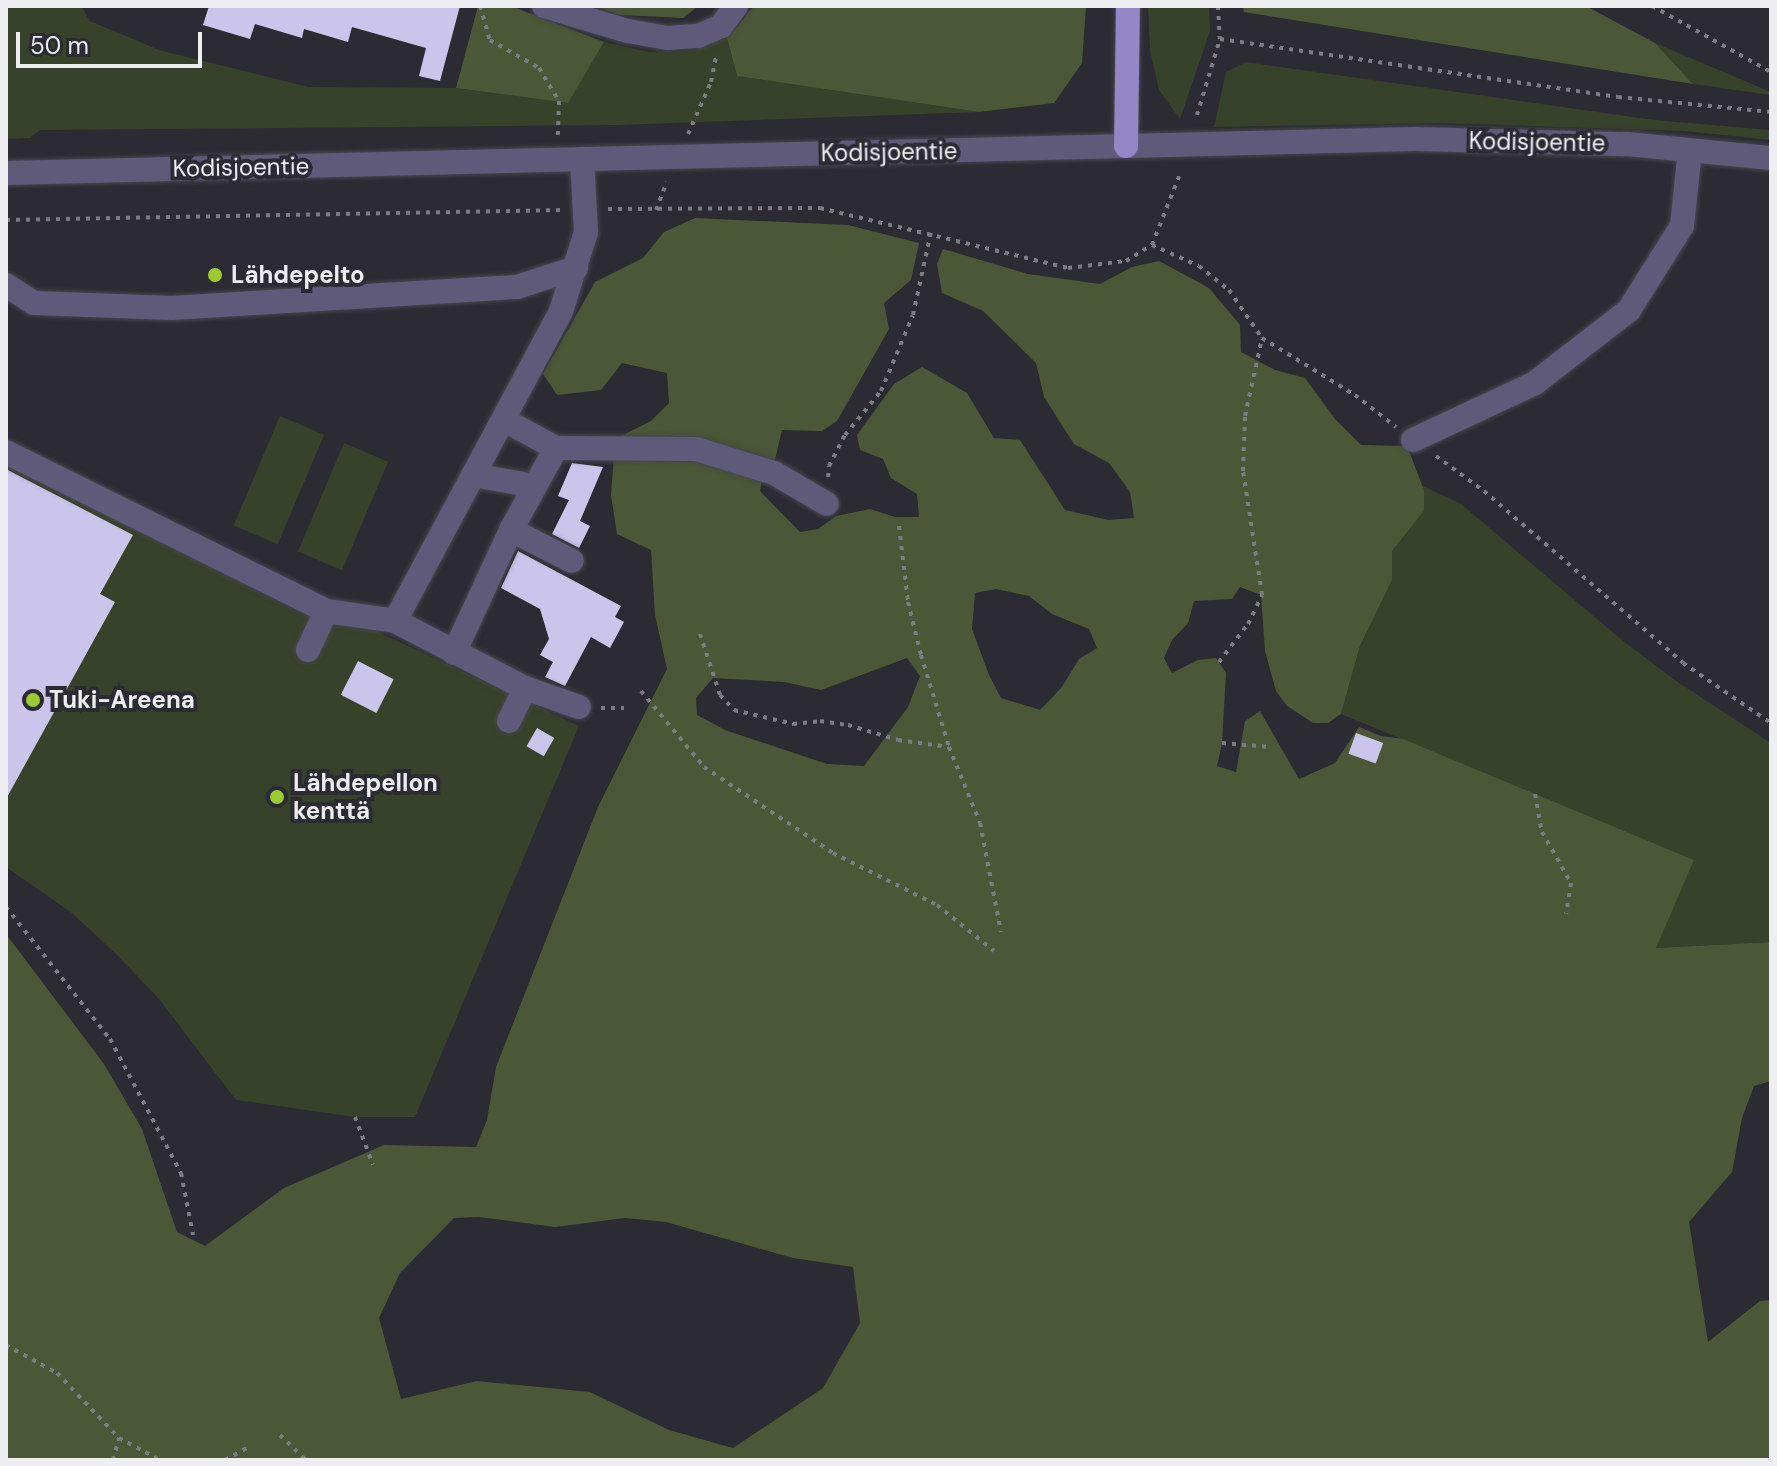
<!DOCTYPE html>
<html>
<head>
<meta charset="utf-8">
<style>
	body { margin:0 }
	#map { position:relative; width:1777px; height:1466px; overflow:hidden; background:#2c2b33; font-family:"DM Sans",sans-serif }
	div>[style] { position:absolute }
	.green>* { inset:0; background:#384129; transform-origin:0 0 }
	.forest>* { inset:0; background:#4b5736 }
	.building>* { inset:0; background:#ccc5eb; transform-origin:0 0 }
	.path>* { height:4px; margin-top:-2px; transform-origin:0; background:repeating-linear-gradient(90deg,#7d7c83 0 4px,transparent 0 10px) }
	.roads { filter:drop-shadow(0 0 2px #47464e) drop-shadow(0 0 2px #47464e) }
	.minor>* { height:24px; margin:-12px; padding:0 12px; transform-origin:12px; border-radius:12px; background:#605a7a }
	.major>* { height:24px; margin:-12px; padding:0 12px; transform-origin:12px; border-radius:12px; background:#9486c7 }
	.dots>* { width:22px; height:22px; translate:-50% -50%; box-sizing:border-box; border:4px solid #2c2b33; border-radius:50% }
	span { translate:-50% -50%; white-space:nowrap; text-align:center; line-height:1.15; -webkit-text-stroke:8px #2c2b33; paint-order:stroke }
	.street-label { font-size:24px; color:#eeedf2 }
	.poi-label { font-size:24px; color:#eeedf2; font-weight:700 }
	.left { translate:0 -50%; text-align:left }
	.frame { position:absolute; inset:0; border:8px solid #eeedf2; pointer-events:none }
	.scale { position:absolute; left:16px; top:32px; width:186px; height:36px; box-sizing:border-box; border:4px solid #eeedf2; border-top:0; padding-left:10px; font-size:24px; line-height:28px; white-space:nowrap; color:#eeedf2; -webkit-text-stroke:6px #2c2b33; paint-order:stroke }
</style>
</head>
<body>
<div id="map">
	<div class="green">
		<div style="clip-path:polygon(6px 6px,81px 6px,90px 21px,159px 50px,308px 87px,456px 88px,567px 103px,604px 42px,649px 52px,691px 51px,727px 38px,737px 76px,979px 112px,619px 125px,40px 130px,30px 138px,6px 139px)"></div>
		<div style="clip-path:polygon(1148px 6px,1209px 6px,1210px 31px,1180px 119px,1159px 90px,1150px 50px)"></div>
		<div style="clip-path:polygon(1655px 43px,1771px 92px,1771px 95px,1693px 84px)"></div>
		<div style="clip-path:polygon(1246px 62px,1654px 120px,1771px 130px,1771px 140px,1684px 131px,1438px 123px,1214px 127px,1226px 72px)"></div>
		<div style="left:280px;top:416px;width:48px;height:119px;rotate:23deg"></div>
		<div style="clip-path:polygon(6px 440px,346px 617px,579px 726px,415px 1117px,355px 1117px,236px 1100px,159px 999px,117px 955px,72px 913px,6px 867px)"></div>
		<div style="left:344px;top:443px;width:48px;height:118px;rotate:23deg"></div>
		<div style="clip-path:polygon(1421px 485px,1461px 504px,1617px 636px,1676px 681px,1771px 743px,1771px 942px,1655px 948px,1694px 860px,1341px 714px,1360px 646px,1392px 580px,1392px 551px,1424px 511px)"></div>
	</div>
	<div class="forest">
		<div style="clip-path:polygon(478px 6px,511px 6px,604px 42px,568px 103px,456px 88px)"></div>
		<div style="clip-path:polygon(595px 6px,698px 6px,683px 18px,619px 15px)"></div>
		<div style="clip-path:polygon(754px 6px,1086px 6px,1082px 63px,1054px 103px,979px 112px,737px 76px,727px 38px)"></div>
		<div style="clip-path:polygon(1243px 6px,1586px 6px,1655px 43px,1693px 84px,1244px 12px)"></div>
		<div style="clip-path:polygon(evenodd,695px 218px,848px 225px,919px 243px,911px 280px,884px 303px,889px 329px,837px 421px,822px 431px,782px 430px,774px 464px,762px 479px,760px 491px,800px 532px,818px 529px,836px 516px,870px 509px,895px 517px,919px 517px,917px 494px,891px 478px,883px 459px,860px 450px,857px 435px,894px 384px,922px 367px,967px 393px,994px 438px,1020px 440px,1065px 510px,1108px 520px,1134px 518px,1130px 492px,1109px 463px,1074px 444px,1044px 397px,1036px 363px,983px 311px,942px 293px,937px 264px,943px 249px,1028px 274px,1100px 284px,1132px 267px,1159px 261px,1209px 288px,1240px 325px,1241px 352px,1275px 370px,1305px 378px,1335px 419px,1361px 445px,1407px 446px,1424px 490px,1424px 511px,1392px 551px,1392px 580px,1360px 646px,1341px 714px,1328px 723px,1313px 723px,1287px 706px,1276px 691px,1265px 651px,1261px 595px,1240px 587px,1232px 599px,1194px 601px,1188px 623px,1172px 640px,1164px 658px,1172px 673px,1198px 660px,1216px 658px,1226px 673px,1222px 743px,1217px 766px,1236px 772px,1245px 721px,1260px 711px,1299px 779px,1335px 763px,1359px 727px,1381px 736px,1403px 739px,1694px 860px,1656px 948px,1771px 942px,1771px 1081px,1754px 1086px,1742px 1118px,1732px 1172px,1689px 1222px,1708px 1342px,1760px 1301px,1771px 1300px,1771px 1460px,6px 1460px,6px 934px,104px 1064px,142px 1129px,177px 1232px,205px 1246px,284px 1188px,384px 1145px,476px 1147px,487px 1120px,496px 1067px,598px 807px,667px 669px,655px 615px,651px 550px,617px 534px,611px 495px,615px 439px,651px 421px,669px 403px,667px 373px,622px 363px,601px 390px,557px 395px,543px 374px,595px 282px,643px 258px,664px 232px,695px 218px,996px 589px,1029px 596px,1052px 614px,1089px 629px,1097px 648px,1079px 659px,1062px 687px,1040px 710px,1001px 698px,989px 675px,972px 629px,975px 593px,996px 589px,695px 218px,907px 658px,920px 676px,908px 707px,864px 766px,827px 764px,725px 730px,697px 715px,696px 698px,713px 678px,784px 682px,821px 690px,907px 658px,695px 218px,479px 1217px,555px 1227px,625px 1218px,666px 1222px,793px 1258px,853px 1267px,860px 1323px,823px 1388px,733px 1448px,669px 1430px,590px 1392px,477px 1381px,401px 1399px,379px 1318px,400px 1273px,454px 1218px,479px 1217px)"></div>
	</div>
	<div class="building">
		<div style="clip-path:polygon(209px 6px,460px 6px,440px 81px,419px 76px,426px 48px,352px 27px,348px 42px,304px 29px,302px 38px,255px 24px,250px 39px,203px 25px)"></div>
		<div style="clip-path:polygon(572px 463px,603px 467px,580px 521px,590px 526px,579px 548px,552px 534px,569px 500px,558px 496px)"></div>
		<div style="clip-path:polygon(6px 469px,133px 535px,100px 594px,115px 602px,6px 799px)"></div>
		<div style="clip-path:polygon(518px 551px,621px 606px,615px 617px,624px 622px,610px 648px,591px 637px,565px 686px,545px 677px,553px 662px,540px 655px,549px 639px,540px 609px,501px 588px)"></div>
		<div style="left:358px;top:661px;width:40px;height:38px;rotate:27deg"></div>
		<div style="left:537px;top:728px;width:20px;height:21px;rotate:30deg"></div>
		<div style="left:1356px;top:733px;width:29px;height:22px;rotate:20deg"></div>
	</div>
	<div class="path">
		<div style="left:480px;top:6px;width:35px;rotate:74deg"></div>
		<div style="left:490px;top:40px;width:56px;rotate:29.7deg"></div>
		<div style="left:539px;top:68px;width:39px;rotate:59deg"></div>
		<div style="left:559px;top:101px;width:36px;rotate:92deg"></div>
		<div style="left:1218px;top:6px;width:33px;rotate:87deg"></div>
		<div style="left:1652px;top:6px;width:136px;rotate:29deg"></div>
		<div style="left:1197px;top:115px;width:79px;rotate:-73.2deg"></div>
		<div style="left:1220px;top:39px;width:402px;rotate:8.3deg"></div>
		<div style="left:1618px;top:97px;width:154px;rotate:5.6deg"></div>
		<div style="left:688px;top:134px;width:57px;rotate:-66.1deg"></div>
		<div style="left:711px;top:82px;width:26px;rotate:-79deg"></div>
		<div style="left:608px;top:209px;width:212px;rotate:-0.3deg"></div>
		<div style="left:820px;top:208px;width:255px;rotate:13.6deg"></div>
		<div style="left:1068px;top:268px;width:58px;rotate:-6.9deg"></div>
		<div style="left:1126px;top:261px;width:31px;rotate:-32deg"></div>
		<div style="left:1152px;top:245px;width:76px;rotate:-68.5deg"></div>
		<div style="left:656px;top:210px;width:30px;rotate:-69deg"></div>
		<div style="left:6px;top:220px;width:558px;rotate:-1.03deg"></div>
		<div style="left:1152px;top:245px;width:51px;rotate:24.1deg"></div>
		<div style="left:1199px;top:266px;width:38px;rotate:39deg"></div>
		<div style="left:1229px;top:290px;width:58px;rotate:55.5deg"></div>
		<div style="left:1436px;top:456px;width:59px;rotate:36.1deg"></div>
		<div style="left:1484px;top:491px;width:263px;rotate:40.8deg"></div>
		<div style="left:1683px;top:663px;width:107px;rotate:34.3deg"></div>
		<div style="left:828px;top:477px;width:11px;rotate:-85deg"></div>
		<div style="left:829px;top:466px;width:35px;rotate:-63deg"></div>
		<div style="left:845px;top:435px;width:57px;rotate:-50.7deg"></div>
		<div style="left:881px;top:391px;width:82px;rotate:-67.2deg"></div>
		<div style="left:913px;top:315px;width:85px;rotate:-77.8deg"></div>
		<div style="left:899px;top:526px;width:77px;rotate:83.2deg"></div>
		<div style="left:908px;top:602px;width:55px;rotate:76.2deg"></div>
		<div style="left:921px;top:655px;width:96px;rotate:73.1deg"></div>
		<div style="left:949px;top:747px;width:82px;rotate:67.8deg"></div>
		<div style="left:980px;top:823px;width:111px;rotate:79.1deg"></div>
		<div style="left:700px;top:634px;width:64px;rotate:71.8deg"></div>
		<div style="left:720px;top:695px;width:21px;rotate:47deg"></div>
		<div style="left:734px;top:710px;width:61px;rotate:13.3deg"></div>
		<div style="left:793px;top:724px;width:27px;rotate:-6deg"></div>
		<div style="left:820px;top:721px;width:28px;rotate:8deg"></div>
		<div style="left:848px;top:725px;width:52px;rotate:16.7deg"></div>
		<div style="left:898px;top:740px;width:51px;rotate:7.8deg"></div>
		<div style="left:1219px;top:662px;width:48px;rotate:-52.7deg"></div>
		<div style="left:1248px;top:624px;width:32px;rotate:-64deg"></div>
		<div style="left:1262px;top:595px;width:125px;rotate:-98.7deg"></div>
		<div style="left:1243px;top:471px;width:55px;rotate:-87.9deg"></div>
		<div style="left:1245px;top:416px;width:80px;rotate:-77.7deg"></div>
		<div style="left:1262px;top:338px;width:109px;rotate:31.5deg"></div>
		<div style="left:1355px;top:395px;width:52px;rotate:38deg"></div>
		<div style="left:641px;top:691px;width:99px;rotate:50.3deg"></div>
		<div style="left:704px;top:767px;width:155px;rotate:33.7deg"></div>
		<div style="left:833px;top:853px;width:116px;rotate:26.6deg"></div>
		<div style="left:937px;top:905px;width:73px;rotate:38.9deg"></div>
		<div style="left:601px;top:708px;width:23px"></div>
		<div style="left:1222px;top:743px;width:48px;rotate:4.8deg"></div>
		<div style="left:1535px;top:794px;width:39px;rotate:80deg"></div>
		<div style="left:1542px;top:832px;width:59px;rotate:60.4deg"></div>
		<div style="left:1571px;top:883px;width:31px;rotate:99deg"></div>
		<div style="left:6px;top:907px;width:168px;rotate:51.8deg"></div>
		<div style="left:110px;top:1039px;width:152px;rotate:62.1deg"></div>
		<div style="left:181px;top:1173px;width:63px;rotate:79deg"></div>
		<div style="left:355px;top:1117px;width:51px;rotate:69.4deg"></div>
		<div style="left:6px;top:1345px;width:58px;rotate:28.8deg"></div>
		<div style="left:57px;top:1373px;width:90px;rotate:46.4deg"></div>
		<div style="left:119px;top:1438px;width:47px;rotate:28.2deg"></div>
		<div style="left:280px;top:1435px;width:36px;rotate:44deg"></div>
		<div style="left:113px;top:1460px;width:23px;rotate:-75deg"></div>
		<div style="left:225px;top:1460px;width:25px;rotate:-29deg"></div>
	</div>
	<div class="roads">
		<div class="minor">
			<div style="left:544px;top:6px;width:88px;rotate:16.6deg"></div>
			<div style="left:628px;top:31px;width:40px;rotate:10deg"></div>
			<div style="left:667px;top:38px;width:31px;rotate:-4deg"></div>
			<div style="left:698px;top:36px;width:25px;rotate:-23deg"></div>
			<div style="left:721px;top:26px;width:25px;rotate:-53deg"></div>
			<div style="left:6px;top:173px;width:1409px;rotate:-1.38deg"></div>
			<div style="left:1415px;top:139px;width:212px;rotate:1.4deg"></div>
			<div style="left:1627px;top:144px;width:145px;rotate:5.6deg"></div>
			<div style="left:6px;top:285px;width:33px;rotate:33deg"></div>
			<div style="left:34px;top:303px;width:138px;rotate:2.1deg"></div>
			<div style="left:172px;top:308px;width:346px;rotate:-3.5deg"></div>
			<div style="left:517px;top:287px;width:62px;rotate:-17.9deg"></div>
			<div style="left:504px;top:420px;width:59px;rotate:28.3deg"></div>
			<div style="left:556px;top:448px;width:140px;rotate:0.4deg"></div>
			<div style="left:696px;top:449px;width:82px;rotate:17.1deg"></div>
			<div style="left:774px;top:473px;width:61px;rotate:30.3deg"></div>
			<div style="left:1413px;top:440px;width:135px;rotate:-25deg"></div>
			<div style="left:1535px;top:383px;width:119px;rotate:-37.8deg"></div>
			<div style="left:1629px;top:310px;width:99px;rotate:-57.8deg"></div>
			<div style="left:1682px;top:226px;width:76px;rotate:-84deg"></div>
			<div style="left:6px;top:452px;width:357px;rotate:26.4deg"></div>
			<div style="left:326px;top:611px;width:70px;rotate:8.2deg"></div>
			<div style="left:395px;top:621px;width:146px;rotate:27.3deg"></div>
			<div style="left:525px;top:688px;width:57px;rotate:19.4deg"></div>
			<div style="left:473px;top:475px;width:63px;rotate:10.1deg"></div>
			<div style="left:511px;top:530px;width:68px;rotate:26.9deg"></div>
			<div style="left:395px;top:621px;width:352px;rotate:-61.8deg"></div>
			<div style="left:561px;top:311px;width:83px;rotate:-72.4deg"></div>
			<div style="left:586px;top:232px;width:73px;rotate:-93.1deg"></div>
			<div style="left:308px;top:650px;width:43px;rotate:-65.2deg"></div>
			<div style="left:454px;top:653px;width:136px;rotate:-65.1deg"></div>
			<div style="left:511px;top:530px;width:94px;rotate:-61.2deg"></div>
			<div style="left:509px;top:721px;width:37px;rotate:-64deg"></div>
		</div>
		<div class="major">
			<div style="left:1126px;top:146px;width:140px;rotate:-89.2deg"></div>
		</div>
	</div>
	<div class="dots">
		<div style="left:215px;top:275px;background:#9cca32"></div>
		<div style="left:33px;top:700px;background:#9cca32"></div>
		<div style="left:277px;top:797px;background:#9cca32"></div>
	</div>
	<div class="street-label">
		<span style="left:1537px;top:142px;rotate:1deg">Kodisjoentie</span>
		<span style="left:889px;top:152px;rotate:-1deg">Kodisjoentie</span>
		<span style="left:241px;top:167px;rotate:-1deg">Kodisjoentie</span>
	</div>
	<div class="poi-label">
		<span class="left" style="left:231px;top:275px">Lähdepelto</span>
		<span class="left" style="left:49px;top:700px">Tuki-Areena</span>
		<span class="left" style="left:293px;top:797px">Lähdepellon<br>kenttä</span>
	</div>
	<div class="frame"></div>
	<div class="scale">50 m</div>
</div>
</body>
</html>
